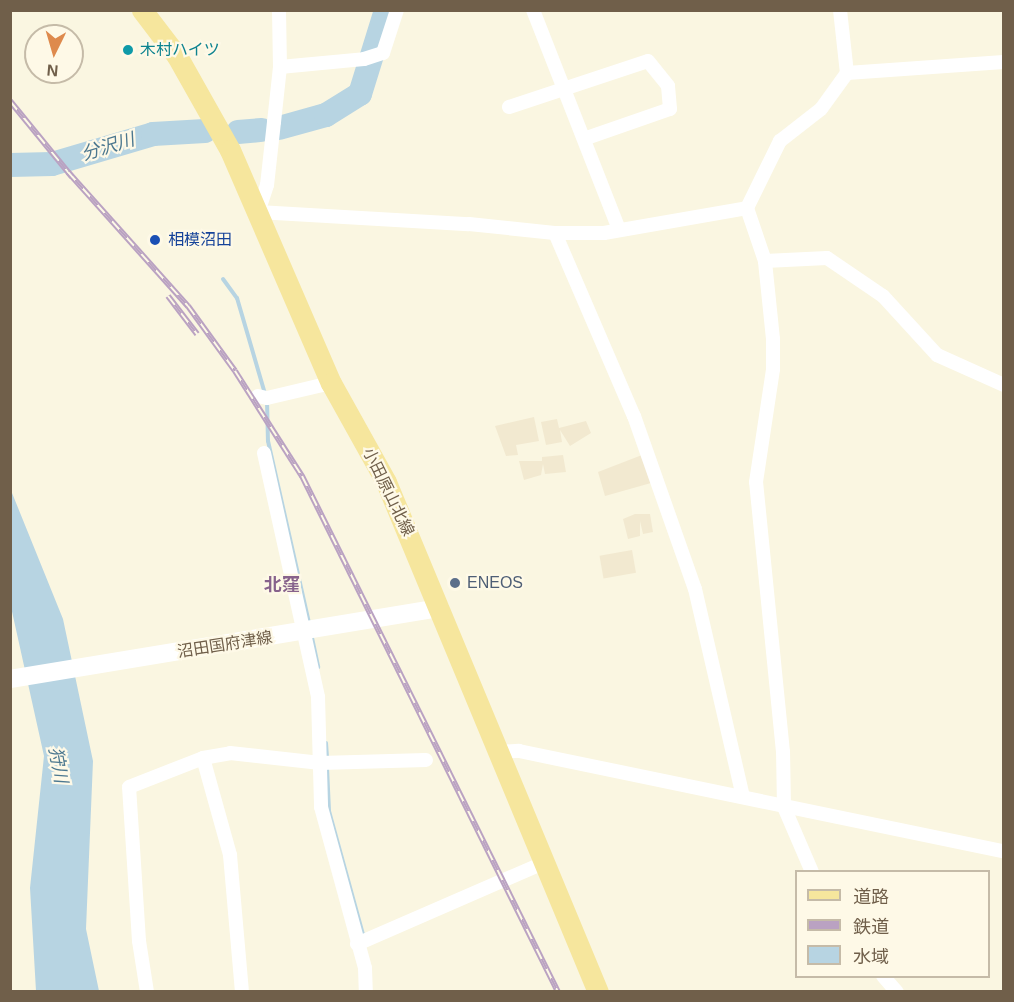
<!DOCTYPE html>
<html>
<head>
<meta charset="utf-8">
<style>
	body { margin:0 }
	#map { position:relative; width:1014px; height:1002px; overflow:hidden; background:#faf6e1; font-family:Arial,"Noto Sans JP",sans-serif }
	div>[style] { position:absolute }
	.residential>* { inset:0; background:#f2e9d0; transform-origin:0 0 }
	.water>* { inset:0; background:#b7d4e2 }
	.stream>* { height:4px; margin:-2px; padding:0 2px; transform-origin:2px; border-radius:2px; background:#b7d4e2 }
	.river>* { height:24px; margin:-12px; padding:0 12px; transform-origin:12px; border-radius:12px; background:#b7d4e2 }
	.minor>* { height:14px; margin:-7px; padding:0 7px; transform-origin:7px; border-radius:7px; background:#fff }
	.secondary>* { height:18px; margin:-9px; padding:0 9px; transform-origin:9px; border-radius:9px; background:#fff }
	.primary>* { height:21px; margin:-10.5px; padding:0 10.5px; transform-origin:10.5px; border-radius:10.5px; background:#f6e69d }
	.rail>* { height:6px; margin-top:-3px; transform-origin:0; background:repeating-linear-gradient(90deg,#fef9e7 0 11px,#baa2c2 0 22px); box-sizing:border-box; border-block:2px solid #baa2c2 }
	.dots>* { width:16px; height:16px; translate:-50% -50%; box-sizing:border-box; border:3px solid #fef9e7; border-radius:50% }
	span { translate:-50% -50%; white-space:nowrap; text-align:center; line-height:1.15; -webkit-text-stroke:4.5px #fef9e7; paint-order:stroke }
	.culture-label { font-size:16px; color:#0d838f }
	.left { translate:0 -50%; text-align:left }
	.transit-label { font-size:16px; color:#164399 }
	.street-label { font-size:16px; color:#705f4a }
	.service-label { font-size:16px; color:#4e5e75 }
	.water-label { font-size:18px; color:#4b778f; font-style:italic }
	.neighbourhood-label { font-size:18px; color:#87628c; font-weight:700 }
	.frame { position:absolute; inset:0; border:12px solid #705f4a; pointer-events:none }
	.legend { position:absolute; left:795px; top:870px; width:195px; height:108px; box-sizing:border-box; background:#fef9e7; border:2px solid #c5bba8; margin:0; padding:8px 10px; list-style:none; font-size:18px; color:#705f4a }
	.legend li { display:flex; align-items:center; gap:12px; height:30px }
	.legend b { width:30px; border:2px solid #c5bba8 }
	.north { position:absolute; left:24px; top:24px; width:60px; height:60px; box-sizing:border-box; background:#fef9e7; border:2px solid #c5bba8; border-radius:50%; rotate:185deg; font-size:16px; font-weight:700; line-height:24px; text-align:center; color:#705f4a }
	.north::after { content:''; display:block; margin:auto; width:21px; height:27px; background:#de8a4d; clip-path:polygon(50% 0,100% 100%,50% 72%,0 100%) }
</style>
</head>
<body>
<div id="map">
	<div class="residential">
		<div style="clip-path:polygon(534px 417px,539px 441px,516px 445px,518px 455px,506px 456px,495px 426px)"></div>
		<div style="clip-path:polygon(557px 419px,559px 428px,586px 421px,591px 433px,570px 446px,560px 430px,562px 442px,546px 445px,541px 422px)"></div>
		<div style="clip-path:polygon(563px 455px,566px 472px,545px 474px,543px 464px,541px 475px,524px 480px,519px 461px,542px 461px,542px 457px)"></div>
		<div style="clip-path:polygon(642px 455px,651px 483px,605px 496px,598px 472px)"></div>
		<div style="clip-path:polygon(635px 514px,650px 514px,653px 532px,643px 534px,640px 521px,640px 536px,628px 539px,623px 519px)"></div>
		<div style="left:632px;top:550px;width:23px;height:33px;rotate:80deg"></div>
	</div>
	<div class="water">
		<div style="clip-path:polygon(10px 488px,63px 619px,93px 761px,86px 929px,99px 991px,36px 991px,30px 888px,44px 756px,11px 607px)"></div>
	</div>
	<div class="stream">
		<div style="left:223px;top:279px;width:24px;rotate:54deg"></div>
		<div style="left:237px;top:298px;width:100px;rotate:73.7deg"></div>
		<div style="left:267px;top:401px;width:40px;rotate:88.6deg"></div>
		<div style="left:268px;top:441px;width:187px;rotate:77.3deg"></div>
		<div style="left:311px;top:633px;width:35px;rotate:78deg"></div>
		<div style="left:326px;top:743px;width:16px;rotate:86deg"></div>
		<div style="left:327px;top:767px;width:44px;rotate:87.4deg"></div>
		<div style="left:329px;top:811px;width:132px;rotate:74.6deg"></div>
	</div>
	<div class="river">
		<div style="left:279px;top:128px;width:49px;rotate:-15.5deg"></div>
		<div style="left:326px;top:115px;width:40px;rotate:-32deg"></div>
		<div style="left:360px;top:94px;width:88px;rotate:-72.8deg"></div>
		<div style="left:238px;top:132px;width:24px;rotate:-5deg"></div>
		<div style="left:10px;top:165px;width:42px;rotate:-1.4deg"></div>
		<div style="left:52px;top:164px;width:105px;rotate:-16.5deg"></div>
		<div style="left:153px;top:134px;width:52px;rotate:-3.3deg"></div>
	</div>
	<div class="minor">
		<div style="left:279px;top:10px;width:57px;rotate:89deg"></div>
		<div style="left:280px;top:67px;width:55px;rotate:96.2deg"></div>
		<div style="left:274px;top:122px;width:63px;rotate:96.3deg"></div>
		<div style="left:267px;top:185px;width:28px;rotate:108deg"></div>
		<div style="left:258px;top:212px;width:211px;rotate:3.3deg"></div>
		<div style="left:469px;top:224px;width:86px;rotate:6deg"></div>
		<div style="left:555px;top:233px;width:49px"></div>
		<div style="left:604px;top:233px;width:145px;rotate:-9.9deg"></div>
		<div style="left:533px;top:10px;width:236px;rotate:68.6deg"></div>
		<div style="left:840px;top:10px;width:63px;rotate:83.7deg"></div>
		<div style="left:280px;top:67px;width:84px;rotate:-5.4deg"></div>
		<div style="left:364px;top:59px;width:20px;rotate:-18deg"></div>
		<div style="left:383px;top:53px;width:45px;rotate:-72deg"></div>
		<div style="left:509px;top:107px;width:146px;rotate:-18.3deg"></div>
		<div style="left:648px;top:61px;width:32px;rotate:51deg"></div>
		<div style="left:668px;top:86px;width:23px;rotate:85deg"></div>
		<div style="left:670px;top:109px;width:91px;rotate:160.8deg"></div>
		<div style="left:555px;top:233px;width:199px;rotate:66.7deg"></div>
		<div style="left:634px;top:416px;width:183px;rotate:70.6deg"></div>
		<div style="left:695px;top:589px;width:213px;rotate:77deg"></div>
		<div style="left:765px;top:261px;width:62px;rotate:-2.8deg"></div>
		<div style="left:827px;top:258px;width:68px;rotate:34.2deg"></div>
		<div style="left:883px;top:296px;width:80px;rotate:47.5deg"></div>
		<div style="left:937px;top:355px;width:73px;rotate:24.1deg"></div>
		<div style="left:258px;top:396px;width:9px;rotate:13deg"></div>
		<div style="left:267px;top:398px;width:66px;rotate:-13.2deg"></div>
		<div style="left:264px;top:453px;width:250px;rotate:77.5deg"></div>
		<div style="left:318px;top:697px;width:110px;rotate:88.4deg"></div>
		<div style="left:321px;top:807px;width:167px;rotate:74.7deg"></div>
		<div style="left:365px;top:968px;width:24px;rotate:88deg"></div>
		<div style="left:497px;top:752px;width:22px;rotate:-3deg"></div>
		<div style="left:519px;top:751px;width:495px;rotate:11.7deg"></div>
		<div style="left:203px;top:758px;width:27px;rotate:-10deg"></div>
		<div style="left:230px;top:753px;width:91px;rotate:6.3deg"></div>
		<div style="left:320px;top:763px;width:106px;rotate:-1.6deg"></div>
		<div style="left:812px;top:872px;width:71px;rotate:-113.3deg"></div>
		<div style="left:784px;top:807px;width:55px;rotate:-91deg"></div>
		<div style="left:783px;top:752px;width:271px;rotate:-95.7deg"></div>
		<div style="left:756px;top:482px;width:114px;rotate:-81.4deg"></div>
		<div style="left:773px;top:369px;width:30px;rotate:-90deg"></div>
		<div style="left:773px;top:339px;width:78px;rotate:-95.9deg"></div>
		<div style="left:765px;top:261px;width:56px;rotate:-108.8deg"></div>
		<div style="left:747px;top:208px;width:75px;rotate:-63.8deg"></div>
		<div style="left:780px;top:141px;width:52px;rotate:-38deg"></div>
		<div style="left:821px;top:109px;width:44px;rotate:-54.2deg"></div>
		<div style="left:847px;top:73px;width:157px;rotate:-4deg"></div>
		<div style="left:357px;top:944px;width:203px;rotate:-23.5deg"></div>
		<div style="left:883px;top:976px;width:21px;rotate:49deg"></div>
		<div style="left:147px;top:992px;width:52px;rotate:-98.9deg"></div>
		<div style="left:139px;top:941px;width:154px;rotate:-93.7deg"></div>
		<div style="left:129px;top:787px;width:79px;rotate:-21.4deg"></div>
		<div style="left:203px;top:758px;width:101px;rotate:74.4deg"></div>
		<div style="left:230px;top:855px;width:138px;rotate:85deg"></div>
	</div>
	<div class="secondary">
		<div style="left:10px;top:679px;width:436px;rotate:-9.4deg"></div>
	</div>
	<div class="primary">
		<div style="left:142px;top:10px;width:58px;rotate:52.7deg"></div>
		<div style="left:177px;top:56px;width:108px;rotate:60.6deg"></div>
		<div style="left:230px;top:150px;width:254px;rotate:66.6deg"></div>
		<div style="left:331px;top:383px;width:113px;rotate:60.9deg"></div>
		<div style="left:386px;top:482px;width:552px;rotate:67.43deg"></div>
	</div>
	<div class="rail">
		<div style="left:10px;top:101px;width:98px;rotate:50.8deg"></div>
		<div style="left:68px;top:172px;width:180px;rotate:48.2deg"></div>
		<div style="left:188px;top:306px;width:80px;rotate:54.1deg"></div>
		<div style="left:235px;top:371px;width:125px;rotate:57.5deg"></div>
		<div style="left:302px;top:476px;width:576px;rotate:63.61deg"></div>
		<div style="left:168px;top:296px;width:48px;rotate:52.7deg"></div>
	</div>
	<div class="dots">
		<div style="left:128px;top:50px;background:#0f9aa8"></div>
		<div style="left:155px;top:240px;background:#1a4fb4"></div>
		<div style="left:455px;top:583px;background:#5c6f8a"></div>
	</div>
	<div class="culture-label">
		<span class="left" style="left:140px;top:50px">木村ハイツ</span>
	</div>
	<div class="transit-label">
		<span class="left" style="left:168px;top:240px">相模沼田</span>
	</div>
	<div class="street-label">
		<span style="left:388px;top:492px;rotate:64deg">小田原山北線</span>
		<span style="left:225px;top:645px;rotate:-9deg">沼田国府津線</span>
	</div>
	<div class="service-label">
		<span class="left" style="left:467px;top:583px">ENEOS</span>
	</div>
	<div class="water-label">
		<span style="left:108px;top:147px;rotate:-17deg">分沢川</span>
		<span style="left:58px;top:765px;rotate:80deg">狩川</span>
	</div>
	<div class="neighbourhood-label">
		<span style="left:282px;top:585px">北窪</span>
	</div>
	<div class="frame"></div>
	<ul class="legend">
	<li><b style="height:8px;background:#f6e69d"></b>道路</li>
	<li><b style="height:8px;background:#baa2c2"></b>鉄道</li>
	<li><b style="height:16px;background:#b7d4e2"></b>水域</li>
	</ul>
	<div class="north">N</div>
</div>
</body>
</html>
